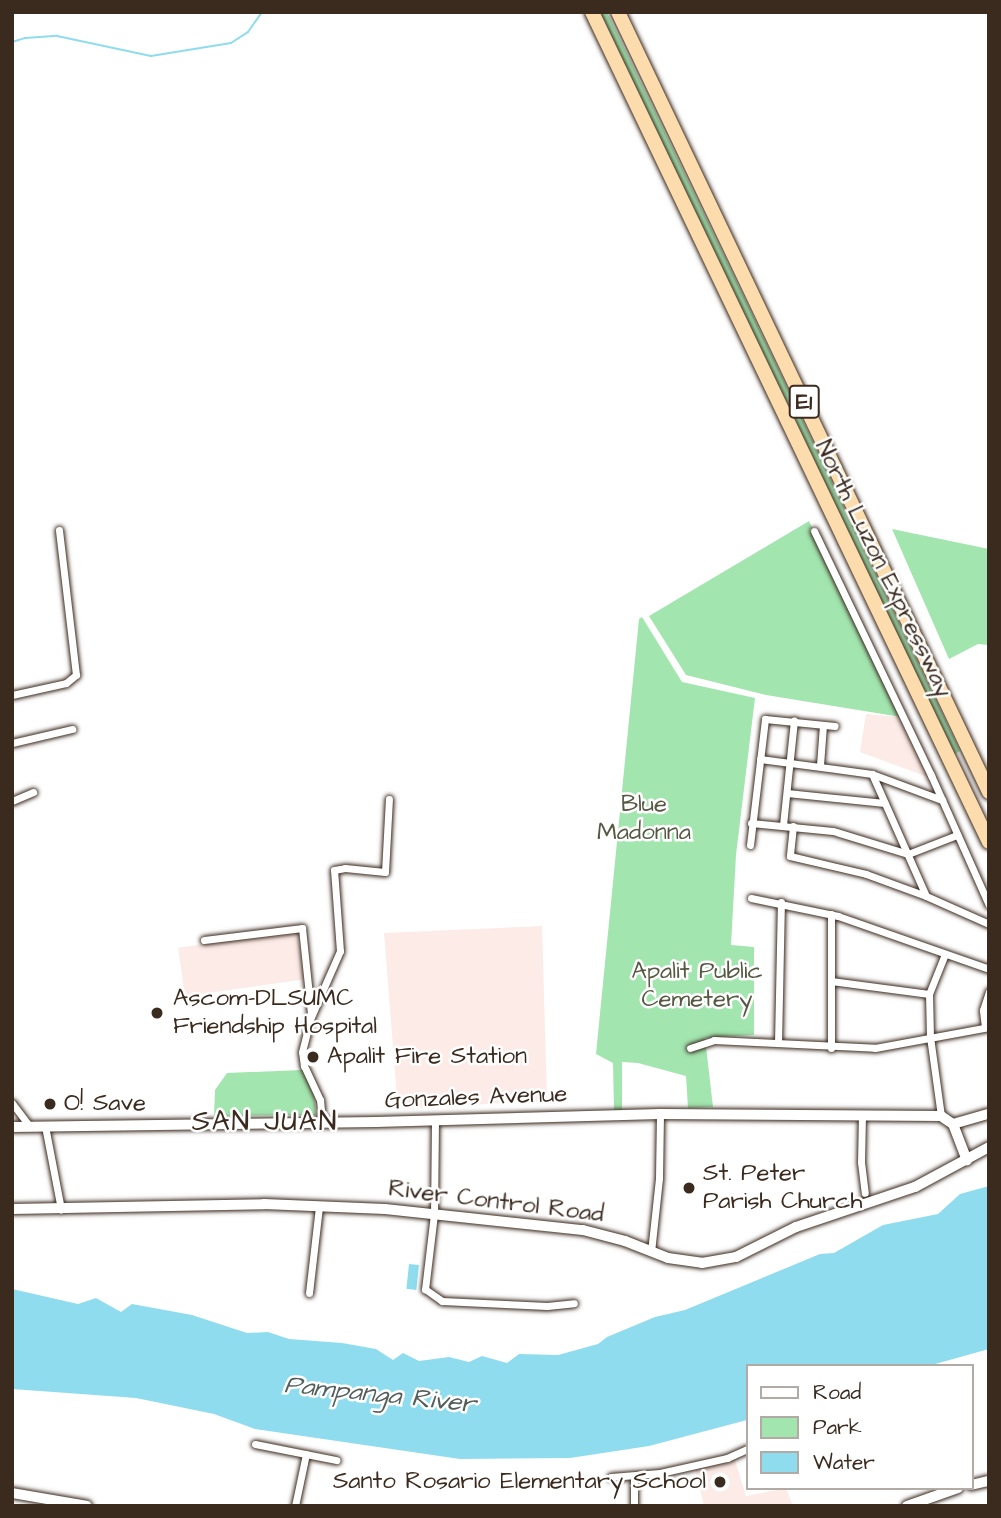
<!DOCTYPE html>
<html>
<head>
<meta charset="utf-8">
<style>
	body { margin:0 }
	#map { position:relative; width:1001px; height:1518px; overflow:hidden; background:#fff; font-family:"Architects Daughter",sans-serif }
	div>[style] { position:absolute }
	.built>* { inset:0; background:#fcebe7; transform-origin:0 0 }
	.green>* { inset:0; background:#a2e5af }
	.water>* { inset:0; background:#8fdcee; transform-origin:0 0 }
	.stream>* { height:2px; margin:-1px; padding:0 1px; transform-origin:1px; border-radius:1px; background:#8fdcee }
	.roads { filter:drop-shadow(0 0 2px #3b2a1e) drop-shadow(0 0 2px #3b2a1e) }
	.street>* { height:7px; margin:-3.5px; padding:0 3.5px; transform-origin:3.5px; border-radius:3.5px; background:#fff }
	.secondary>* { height:10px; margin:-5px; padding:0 5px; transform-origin:5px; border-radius:5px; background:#fff }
	.highway>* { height:14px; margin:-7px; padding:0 7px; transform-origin:7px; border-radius:7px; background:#fcdcac }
	.dots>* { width:19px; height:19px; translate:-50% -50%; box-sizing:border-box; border:4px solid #fff; border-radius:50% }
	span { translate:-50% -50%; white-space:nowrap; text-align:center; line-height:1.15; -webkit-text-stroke:5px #fff; paint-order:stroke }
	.shield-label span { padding:2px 5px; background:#fff; border:2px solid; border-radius:5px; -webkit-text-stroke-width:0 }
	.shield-label { font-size:23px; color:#3b2a1e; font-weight:700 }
	.street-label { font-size:24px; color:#3b2a1e }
	.park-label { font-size:24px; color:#555942 }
	.poi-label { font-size:24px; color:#3b2a1e }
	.left { translate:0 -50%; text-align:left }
	.right { translate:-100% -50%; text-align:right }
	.water-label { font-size:26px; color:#545f5c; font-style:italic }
	.quarter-label { font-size:28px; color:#3b2a1e; letter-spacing:2px }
	.frame { position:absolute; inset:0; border:14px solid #3b2a1e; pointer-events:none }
	.legend { position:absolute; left:746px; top:1364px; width:228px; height:126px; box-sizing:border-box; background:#fff; border:2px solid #b1aaa5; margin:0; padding:9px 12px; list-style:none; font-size:21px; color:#3b2a1e }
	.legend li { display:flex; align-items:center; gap:14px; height:35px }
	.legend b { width:35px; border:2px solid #b1aaa5 }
</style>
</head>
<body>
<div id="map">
	<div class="built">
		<div style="clip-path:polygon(866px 714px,901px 717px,928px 777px,860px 752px)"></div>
		<div style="clip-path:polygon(542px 926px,547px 1100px,407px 1109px,405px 1097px,397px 1097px,384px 933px)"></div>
		<div style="left:297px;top:931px;width:49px;height:120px;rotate:82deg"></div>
		<div style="clip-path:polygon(734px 1457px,746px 1496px,786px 1488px,793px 1506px,704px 1506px,695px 1468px)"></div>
	</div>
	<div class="green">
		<div style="clip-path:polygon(600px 12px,607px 12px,750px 310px,960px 751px,955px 754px)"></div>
		<div style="clip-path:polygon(809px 521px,901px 717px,766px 695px,686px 675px,649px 616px)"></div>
		<div style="clip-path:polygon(892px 529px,989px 549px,989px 645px,978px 644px,949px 659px)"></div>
		<div style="clip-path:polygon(642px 617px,682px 682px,755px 698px,736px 855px,731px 945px,754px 947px,754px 1035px,705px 1038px,713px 1107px,688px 1108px,686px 1076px,638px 1063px,622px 1062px,622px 1112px,614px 1112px,613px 1063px,596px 1054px,639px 619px)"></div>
		<div style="clip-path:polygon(302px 1070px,314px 1094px,316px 1115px,214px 1116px,215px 1090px,227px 1073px)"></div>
	</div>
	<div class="water">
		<div style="clip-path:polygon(989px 1186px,989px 1349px,928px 1366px,747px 1366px,747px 1420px,649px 1446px,570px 1458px,460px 1459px,255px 1429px,214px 1414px,136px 1398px,12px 1389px,12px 1289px,78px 1304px,96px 1298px,121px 1312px,132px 1304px,192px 1315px,247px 1333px,268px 1332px,289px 1339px,342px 1343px,376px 1349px,393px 1360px,403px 1353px,419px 1361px,449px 1357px,469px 1362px,482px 1356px,507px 1363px,519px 1354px,558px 1355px,598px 1344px,607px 1337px,655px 1317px,685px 1310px,820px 1254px,834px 1253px,883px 1225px,938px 1214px,960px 1194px)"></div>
		<div style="left:409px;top:1264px;width:10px;height:25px;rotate:6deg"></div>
	</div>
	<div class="stream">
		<div style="left:12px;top:42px;width:14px;rotate:-17deg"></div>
		<div style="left:25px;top:38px;width:32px;rotate:-4deg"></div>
		<div style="left:57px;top:36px;width:96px;rotate:12deg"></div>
		<div style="left:151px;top:56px;width:81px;rotate:-9.2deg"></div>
		<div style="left:231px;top:43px;width:20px;rotate:-33deg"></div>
		<div style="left:248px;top:32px;width:24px;rotate:-55deg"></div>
	</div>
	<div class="roads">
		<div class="street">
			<div style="left:814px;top:531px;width:271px;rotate:64.4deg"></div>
			<div style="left:931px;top:775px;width:142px;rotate:66deg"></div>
			<div style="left:12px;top:695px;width:55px;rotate:-12.5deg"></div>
			<div style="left:66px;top:683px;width:13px;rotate:-39deg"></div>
			<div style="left:76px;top:675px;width:146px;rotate:-96.7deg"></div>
			<div style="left:12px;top:743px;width:62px;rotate:-13.1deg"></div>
			<div style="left:760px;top:759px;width:113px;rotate:7.6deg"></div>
			<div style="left:872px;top:774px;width:75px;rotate:20.4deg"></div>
			<div style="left:820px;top:765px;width:40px;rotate:-85.7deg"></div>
			<div style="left:872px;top:774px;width:133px;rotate:66.1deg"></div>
			<div style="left:787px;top:793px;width:98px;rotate:5.9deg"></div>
			<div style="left:12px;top:801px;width:23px;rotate:-23deg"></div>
			<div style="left:751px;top:823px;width:82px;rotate:5.6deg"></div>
			<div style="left:833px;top:831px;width:78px;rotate:17deg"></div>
			<div style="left:908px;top:854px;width:53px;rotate:-21.2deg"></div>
			<div style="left:783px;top:825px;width:105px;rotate:-84deg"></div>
			<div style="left:793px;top:826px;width:30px;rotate:96deg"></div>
			<div style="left:790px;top:856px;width:78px;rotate:13.3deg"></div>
			<div style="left:866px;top:874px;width:64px;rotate:20.1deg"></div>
			<div style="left:926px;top:896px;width:69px;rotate:24deg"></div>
			<div style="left:750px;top:845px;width:127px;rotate:-83.2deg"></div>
			<div style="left:765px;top:719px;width:70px;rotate:5.7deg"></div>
			<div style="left:751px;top:898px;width:89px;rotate:11.7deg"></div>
			<div style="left:838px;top:916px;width:160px;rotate:19.3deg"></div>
			<div style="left:831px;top:914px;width:134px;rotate:90deg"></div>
			<div style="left:204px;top:940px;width:99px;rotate:-7deg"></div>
			<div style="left:302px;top:928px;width:85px;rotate:84deg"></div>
			<div style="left:831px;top:981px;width:99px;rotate:7.6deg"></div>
			<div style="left:985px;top:1027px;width:17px;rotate:-97deg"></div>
			<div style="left:983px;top:1010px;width:20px;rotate:-72deg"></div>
			<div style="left:778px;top:1043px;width:141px;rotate:-88.8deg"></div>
			<div style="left:690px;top:1048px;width:25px;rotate:-18deg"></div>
			<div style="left:714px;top:1040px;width:161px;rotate:2.8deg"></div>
			<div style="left:875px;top:1048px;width:116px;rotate:-10.4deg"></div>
			<div style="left:12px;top:1103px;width:30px;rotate:53deg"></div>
			<div style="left:862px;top:1115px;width:47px;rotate:91.2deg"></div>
			<div style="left:861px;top:1162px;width:31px;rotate:83deg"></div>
			<div style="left:941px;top:1116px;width:80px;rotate:-97.9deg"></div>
			<div style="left:930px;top:1037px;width:43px;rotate:-91.3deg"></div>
			<div style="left:929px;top:994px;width:43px;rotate:-68.2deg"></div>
			<div style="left:435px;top:1120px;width:94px;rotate:90.6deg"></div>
			<div style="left:434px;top:1214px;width:76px;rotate:96.8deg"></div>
			<div style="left:425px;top:1289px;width:21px;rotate:35deg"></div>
			<div style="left:442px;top:1301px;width:105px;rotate:2.7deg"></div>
			<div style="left:547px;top:1306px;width:27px;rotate:-6deg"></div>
			<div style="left:322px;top:1122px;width:22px;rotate:-95deg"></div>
			<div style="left:320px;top:1100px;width:38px;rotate:-115deg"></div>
			<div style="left:304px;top:1066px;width:14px;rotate:-98deg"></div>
			<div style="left:302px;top:1052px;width:36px;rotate:-76deg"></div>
			<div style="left:311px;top:1017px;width:72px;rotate:-66.3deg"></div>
			<div style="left:340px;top:951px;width:81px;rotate:-94.2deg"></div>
			<div style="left:334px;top:870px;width:11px;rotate:-10deg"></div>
			<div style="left:345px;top:868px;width:40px;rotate:5.7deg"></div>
			<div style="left:385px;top:872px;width:73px;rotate:-86.9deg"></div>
			<div style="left:45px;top:1126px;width:85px;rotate:79.1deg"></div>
			<div style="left:651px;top:1252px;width:74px;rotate:-83.8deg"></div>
			<div style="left:659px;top:1178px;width:64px;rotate:-89.1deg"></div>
			<div style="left:309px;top:1293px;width:88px;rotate:-83.4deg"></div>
			<div style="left:255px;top:1444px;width:83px;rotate:11.2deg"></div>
			<div style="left:611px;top:1477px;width:49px;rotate:-4.7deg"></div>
			<div style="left:660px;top:1473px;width:69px;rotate:-12.6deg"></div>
			<div style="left:727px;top:1458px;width:22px;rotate:-24deg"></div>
			<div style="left:634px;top:1477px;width:29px;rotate:90deg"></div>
			<div style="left:295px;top:1506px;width:53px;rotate:-78.1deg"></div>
		</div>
		<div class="secondary">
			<div style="left:953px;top:1124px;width:39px;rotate:69deg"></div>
			<div style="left:12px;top:1127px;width:364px;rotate:-0.8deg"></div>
			<div style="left:376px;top:1122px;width:284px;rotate:-1.6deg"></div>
			<div style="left:660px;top:1114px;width:281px;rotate:0.4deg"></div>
			<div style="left:941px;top:1116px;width:14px;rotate:34deg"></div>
			<div style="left:953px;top:1124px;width:37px;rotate:-16deg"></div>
			<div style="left:12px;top:1209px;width:252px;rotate:-1.1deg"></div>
			<div style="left:264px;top:1204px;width:121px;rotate:2.4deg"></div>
			<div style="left:385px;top:1209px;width:199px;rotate:6.1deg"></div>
			<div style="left:583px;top:1230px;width:43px;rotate:14.7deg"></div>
			<div style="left:625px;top:1241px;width:46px;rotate:21.6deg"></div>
			<div style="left:668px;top:1258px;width:34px;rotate:8deg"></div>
			<div style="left:702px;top:1263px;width:35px;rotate:-10deg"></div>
			<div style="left:736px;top:1257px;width:67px;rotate:-26.6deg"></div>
			<div style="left:796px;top:1227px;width:126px;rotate:-18.6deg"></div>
			<div style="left:915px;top:1187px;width:84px;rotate:-28.4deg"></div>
			<div style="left:971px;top:1485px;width:18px;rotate:-13deg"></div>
			<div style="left:12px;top:1493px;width:76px;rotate:9.8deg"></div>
			<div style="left:907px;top:1506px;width:54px;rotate:-19.4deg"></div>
		</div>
		<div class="highway">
			<div style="left:592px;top:12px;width:920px;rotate:64.44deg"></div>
			<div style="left:618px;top:12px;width:864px;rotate:64.56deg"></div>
		</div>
	</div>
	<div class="dots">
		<div style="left:157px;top:1013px;background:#3b2a1e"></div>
		<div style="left:313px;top:1057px;background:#3b2a1e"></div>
		<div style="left:50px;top:1104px;background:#3b2a1e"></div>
		<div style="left:689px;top:1188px;background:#3b2a1e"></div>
		<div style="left:720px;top:1482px;background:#3b2a1e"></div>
	</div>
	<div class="shield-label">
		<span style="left:804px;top:402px">E1</span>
	</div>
	<div class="street-label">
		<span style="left:883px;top:569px;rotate:64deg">North Luzon Expressway</span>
		<span style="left:476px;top:1098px;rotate:-2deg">Gonzales Avenue</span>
		<span style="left:496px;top:1202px;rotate:7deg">River Control Road</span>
	</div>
	<div class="park-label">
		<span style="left:644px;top:819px">Blue<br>Madonna</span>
		<span style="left:697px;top:986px">Apalit Public<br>Cemetery</span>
	</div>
	<div class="poi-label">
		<span class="left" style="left:173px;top:1013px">Ascom-DLSUMC<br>Friendship Hospital</span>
		<span class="left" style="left:327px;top:1057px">Apalit Fire Station</span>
		<span class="left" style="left:64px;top:1104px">O! Save</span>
		<span class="left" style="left:703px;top:1188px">St. Peter<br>Parish Church</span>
		<span class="right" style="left:706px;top:1482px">Santo Rosario Elementary School</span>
	</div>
	<div class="water-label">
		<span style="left:380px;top:1395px;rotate:6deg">Pampanga River</span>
	</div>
	<div class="quarter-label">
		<span style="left:265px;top:1122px">SAN JUAN</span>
	</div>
	<div class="frame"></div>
	<ul class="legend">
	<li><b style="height:9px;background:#fff"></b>Road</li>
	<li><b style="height:19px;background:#a2e5af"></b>Park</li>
	<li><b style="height:19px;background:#8fdcee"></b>Water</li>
	</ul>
</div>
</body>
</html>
